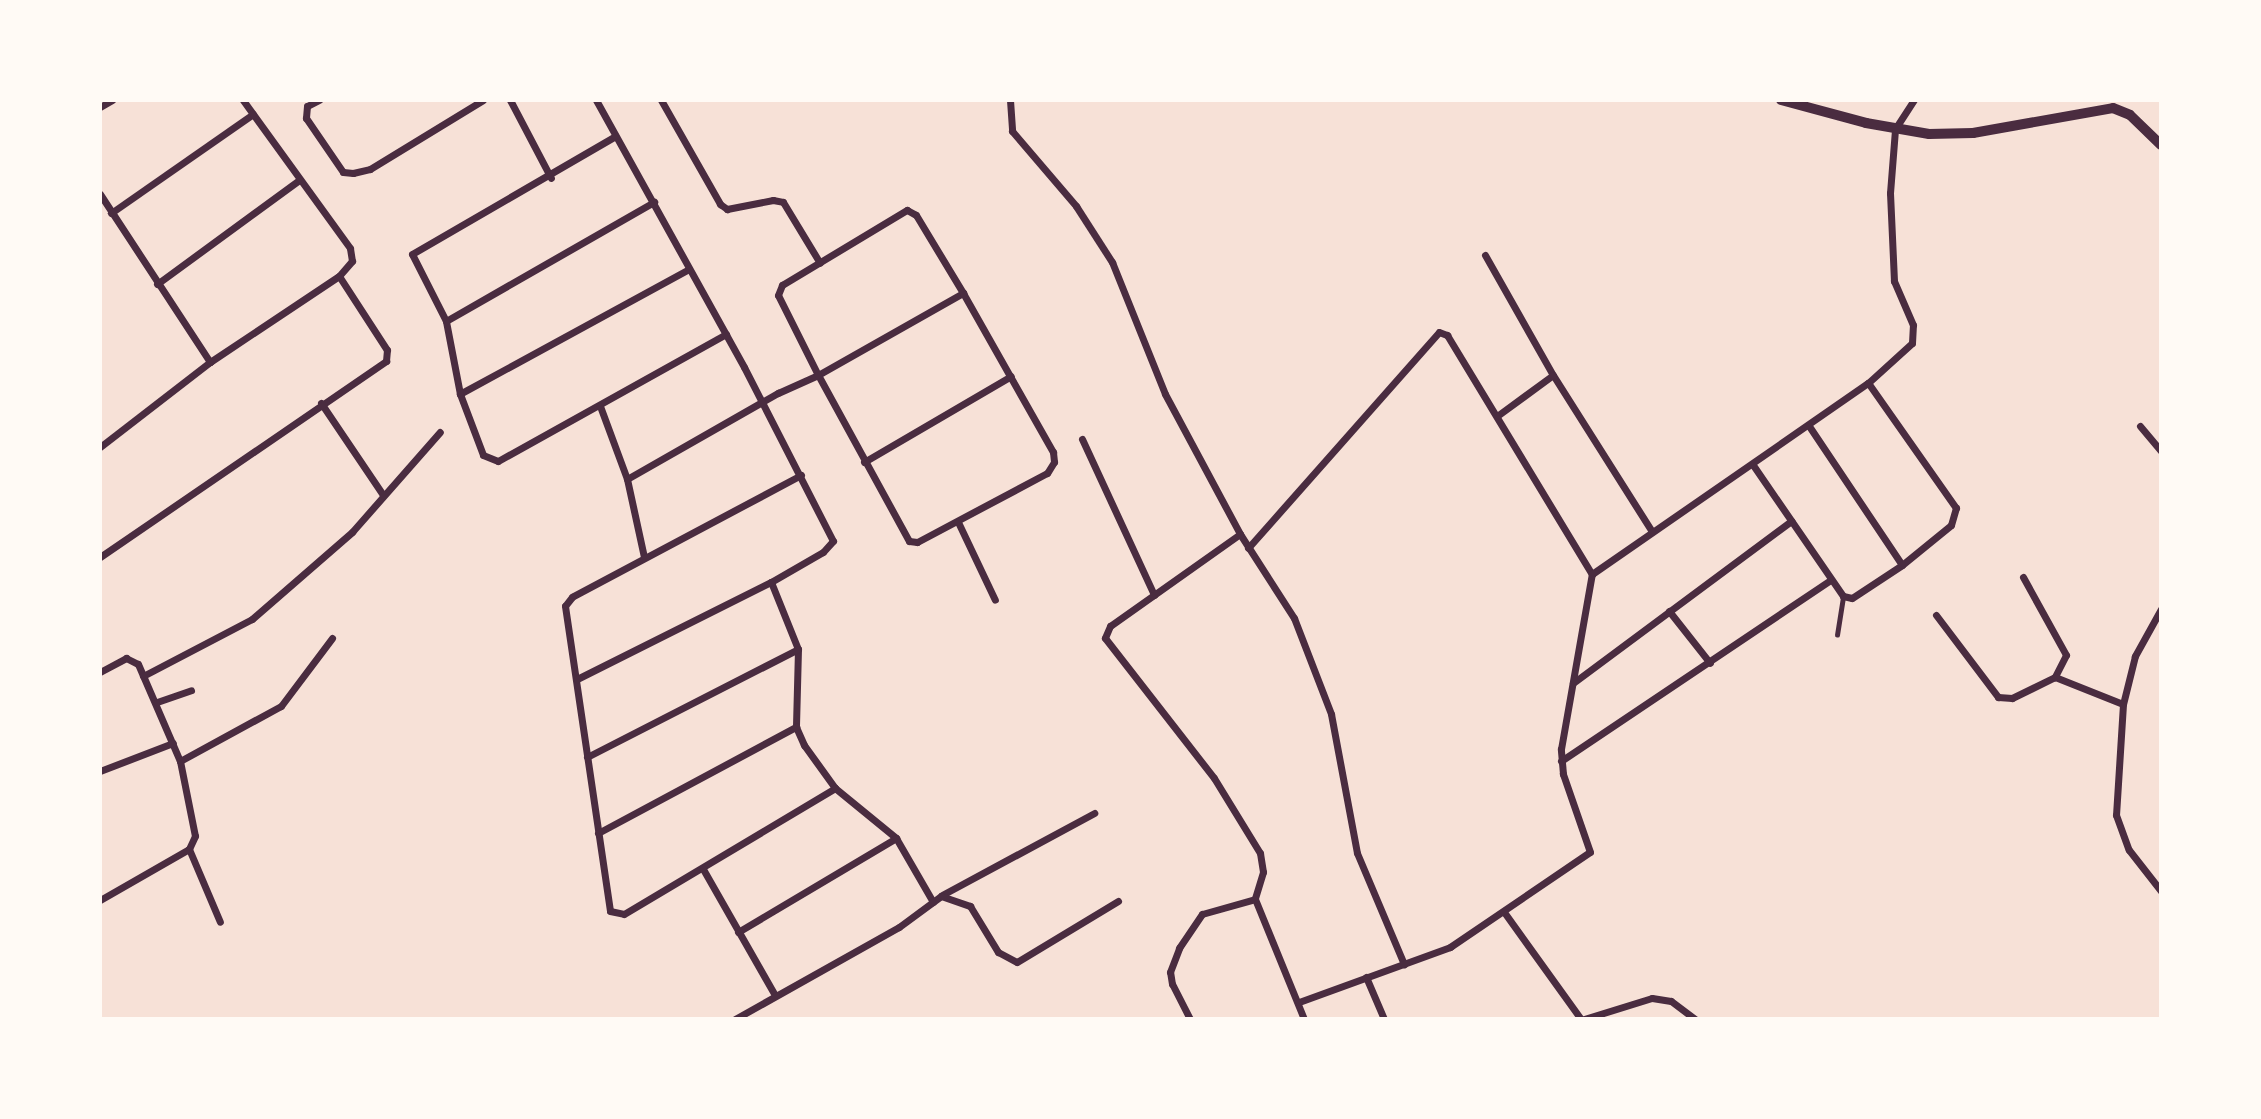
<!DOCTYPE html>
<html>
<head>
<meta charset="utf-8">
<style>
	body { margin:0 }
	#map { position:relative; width:2261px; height:1119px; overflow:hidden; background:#f7e1d7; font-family:Raleway,sans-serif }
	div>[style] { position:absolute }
	.service>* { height:4.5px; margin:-2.25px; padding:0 2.25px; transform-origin:2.25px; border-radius:2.25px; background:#4a2c40 }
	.minor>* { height:7px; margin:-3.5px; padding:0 3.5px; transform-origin:3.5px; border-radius:3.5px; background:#4a2c40 }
	.tertiary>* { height:10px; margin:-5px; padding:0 5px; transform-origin:5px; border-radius:5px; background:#4a2c40 }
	span { translate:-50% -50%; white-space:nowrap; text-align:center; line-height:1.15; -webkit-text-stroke:7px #fffaf5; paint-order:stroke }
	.frame { position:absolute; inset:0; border:102px solid #fffaf5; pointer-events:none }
</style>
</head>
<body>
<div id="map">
	<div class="service">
		<div style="left:1837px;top:635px;width:39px;rotate:-81deg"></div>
	</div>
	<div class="minor">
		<div style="left:319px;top:100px;width:13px;rotate:153deg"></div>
		<div style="left:307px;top:106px;width:12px;rotate:95deg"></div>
		<div style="left:306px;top:118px;width:65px;rotate:55.6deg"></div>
		<div style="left:343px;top:172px;width:10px;rotate:6deg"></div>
		<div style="left:353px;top:173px;width:17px;rotate:-13deg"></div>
		<div style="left:370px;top:169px;width:132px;rotate:-31.4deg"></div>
		<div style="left:510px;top:100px;width:88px;rotate:62.3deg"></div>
		<div style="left:661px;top:100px;width:120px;rotate:60.4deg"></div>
		<div style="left:720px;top:204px;width:9px;rotate:36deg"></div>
		<div style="left:727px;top:209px;width:47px;rotate:-11.1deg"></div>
		<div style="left:773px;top:200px;width:10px;rotate:11deg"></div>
		<div style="left:783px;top:202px;width:71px;rotate:58.8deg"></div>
		<div style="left:1010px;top:100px;width:31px;rotate:86deg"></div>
		<div style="left:1012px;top:131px;width:99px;rotate:49.5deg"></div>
		<div style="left:1076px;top:206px;width:67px;rotate:57.3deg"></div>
		<div style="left:1112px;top:262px;width:142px;rotate:68.1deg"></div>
		<div style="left:1165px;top:394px;width:159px;rotate:61.8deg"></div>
		<div style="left:1240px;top:534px;width:100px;rotate:57.3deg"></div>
		<div style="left:1294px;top:618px;width:103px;rotate:68.9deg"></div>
		<div style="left:1331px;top:714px;width:141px;rotate:79.4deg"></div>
		<div style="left:1357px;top:853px;width:121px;rotate:67.1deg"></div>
		<div style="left:100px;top:107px;width:14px;rotate:-30deg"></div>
		<div style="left:100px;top:194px;width:201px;rotate:56.8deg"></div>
		<div style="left:111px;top:213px;width:173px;rotate:-34.9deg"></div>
		<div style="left:1485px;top:255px;width:138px;rotate:60.5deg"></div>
		<div style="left:1553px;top:375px;width:183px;rotate:57.7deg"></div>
		<div style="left:689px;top:269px;width:261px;rotate:151.4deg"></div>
		<div style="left:460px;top:394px;width:65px;rotate:69.3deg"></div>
		<div style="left:483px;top:455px;width:16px;rotate:22deg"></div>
		<div style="left:498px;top:461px;width:261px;rotate:-29.1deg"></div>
		<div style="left:157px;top:284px;width:176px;rotate:-36.2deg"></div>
		<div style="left:446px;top:321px;width:240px;rotate:-29.8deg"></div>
		<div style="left:460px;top:394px;width:74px;rotate:-100.9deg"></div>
		<div style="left:446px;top:321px;width:75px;rotate:-116.9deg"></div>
		<div style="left:412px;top:254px;width:233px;rotate:-30.1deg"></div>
		<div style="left:321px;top:403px;width:111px;rotate:56deg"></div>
		<div style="left:600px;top:406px;width:78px;rotate:69.7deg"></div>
		<div style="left:627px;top:479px;width:80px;rotate:77.7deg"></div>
		<div style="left:1497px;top:416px;width:69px;rotate:-36.2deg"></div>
		<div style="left:1809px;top:426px;width:167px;rotate:56.2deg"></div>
		<div style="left:2140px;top:426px;width:33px;rotate:50deg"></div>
		<div style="left:1082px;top:439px;width:172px;rotate:65.2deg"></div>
		<div style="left:100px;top:447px;width:139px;rotate:-37.7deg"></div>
		<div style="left:210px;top:362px;width:155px;rotate:-33.7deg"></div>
		<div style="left:339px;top:276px;width:20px;rotate:-49deg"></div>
		<div style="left:352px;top:261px;width:13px;rotate:-99deg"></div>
		<div style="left:350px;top:248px;width:183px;rotate:-125.9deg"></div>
		<div style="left:864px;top:462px;width:170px;rotate:-30.3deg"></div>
		<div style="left:1753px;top:465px;width:159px;rotate:55.5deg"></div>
		<div style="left:1843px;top:596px;width:9px;rotate:13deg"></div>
		<div style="left:1852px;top:598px;width:60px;rotate:-33.4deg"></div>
		<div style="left:1902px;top:565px;width:63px;rotate:-39.2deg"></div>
		<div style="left:1951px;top:525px;width:18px;rotate:-74deg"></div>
		<div style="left:1956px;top:508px;width:153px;rotate:-125.1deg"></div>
		<div style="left:801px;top:475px;width:259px;rotate:152deg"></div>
		<div style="left:572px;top:597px;width:11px;rotate:128deg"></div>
		<div style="left:565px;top:606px;width:308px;rotate:81.6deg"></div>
		<div style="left:610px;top:911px;width:14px;rotate:12deg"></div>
		<div style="left:624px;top:914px;width:246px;rotate:-30.8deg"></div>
		<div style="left:627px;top:479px;width:174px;rotate:-29.7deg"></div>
		<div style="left:778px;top:393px;width:44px;rotate:-24.2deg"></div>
		<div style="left:818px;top:375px;width:167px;rotate:-29.5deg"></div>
		<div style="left:963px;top:293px;width:183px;rotate:60.5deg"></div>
		<div style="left:1053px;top:452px;width:10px;rotate:84deg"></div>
		<div style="left:1054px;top:462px;width:13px;rotate:122deg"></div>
		<div style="left:1047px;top:473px;width:147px;rotate:152deg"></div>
		<div style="left:917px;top:542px;width:8px;rotate:-173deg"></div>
		<div style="left:909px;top:541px;width:189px;rotate:-118.7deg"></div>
		<div style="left:818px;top:375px;width:89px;rotate:-116.6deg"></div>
		<div style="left:778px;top:295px;width:11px;rotate:-68deg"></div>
		<div style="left:782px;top:285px;width:146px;rotate:-31deg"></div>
		<div style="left:907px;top:210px;width:10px;rotate:29deg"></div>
		<div style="left:916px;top:215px;width:91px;rotate:58.9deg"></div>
		<div style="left:958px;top:522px;width:86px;rotate:64.6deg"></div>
		<div style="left:1240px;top:534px;width:159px;rotate:144.7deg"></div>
		<div style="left:1110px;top:626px;width:13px;rotate:113deg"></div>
		<div style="left:1105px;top:638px;width:177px;rotate:52.1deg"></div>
		<div style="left:1214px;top:778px;width:88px;rotate:58.5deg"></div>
		<div style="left:1260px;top:853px;width:19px;rotate:81deg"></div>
		<div style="left:1263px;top:872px;width:28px;rotate:107deg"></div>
		<div style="left:1255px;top:899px;width:130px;rotate:67.8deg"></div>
		<div style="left:1248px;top:548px;width:288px;rotate:-48.5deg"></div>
		<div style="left:1439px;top:332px;width:9px;rotate:21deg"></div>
		<div style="left:1447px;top:335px;width:280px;rotate:58.8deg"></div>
		<div style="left:100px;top:557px;width:347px;rotate:-34.4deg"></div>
		<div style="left:386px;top:361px;width:11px;rotate:-85deg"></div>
		<div style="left:387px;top:350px;width:88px;rotate:-123deg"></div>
		<div style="left:2023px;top:577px;width:89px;rotate:61.1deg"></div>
		<div style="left:2066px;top:655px;width:25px;rotate:117deg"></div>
		<div style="left:771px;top:582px;width:72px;rotate:68.1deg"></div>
		<div style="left:798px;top:649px;width:78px;rotate:91.5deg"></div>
		<div style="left:796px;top:727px;width:20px;rotate:66deg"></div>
		<div style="left:804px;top:745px;width:53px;rotate:54.2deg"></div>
		<div style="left:835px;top:788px;width:79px;rotate:39.3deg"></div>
		<div style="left:896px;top:838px;width:74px;rotate:60deg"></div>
		<div style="left:2161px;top:609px;width:54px;rotate:119deg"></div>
		<div style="left:2135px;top:656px;width:49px;rotate:104deg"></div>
		<div style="left:2123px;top:704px;width:111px;rotate:93.6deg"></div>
		<div style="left:2116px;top:815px;width:37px;rotate:70deg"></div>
		<div style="left:2129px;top:850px;width:52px;rotate:52deg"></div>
		<div style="left:1669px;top:611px;width:66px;rotate:51.7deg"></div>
		<div style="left:1936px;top:615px;width:103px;rotate:52.9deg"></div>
		<div style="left:1998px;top:697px;width:14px;rotate:4deg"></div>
		<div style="left:2012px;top:698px;width:48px;rotate:-26deg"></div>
		<div style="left:2055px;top:677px;width:73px;rotate:21.7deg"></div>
		<div style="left:100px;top:672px;width:30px;rotate:-28deg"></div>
		<div style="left:126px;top:658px;width:13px;rotate:27deg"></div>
		<div style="left:138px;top:664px;width:106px;rotate:66.6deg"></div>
		<div style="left:180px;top:761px;width:76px;rotate:78.7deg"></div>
		<div style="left:195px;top:836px;width:14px;rotate:115deg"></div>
		<div style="left:189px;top:849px;width:103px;rotate:150.2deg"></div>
		<div style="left:143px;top:676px;width:123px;rotate:-27.6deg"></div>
		<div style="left:252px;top:619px;width:133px;rotate:-41deg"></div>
		<div style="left:352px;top:532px;width:133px;rotate:-48.7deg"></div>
		<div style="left:577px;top:679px;width:217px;rotate:-26.6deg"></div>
		<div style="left:771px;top:582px;width:60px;rotate:-30deg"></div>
		<div style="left:823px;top:552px;width:15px;rotate:-48deg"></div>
		<div style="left:833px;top:541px;width:195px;rotate:-117.1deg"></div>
		<div style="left:744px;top:367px;width:305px;rotate:-119deg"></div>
		<div style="left:1573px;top:683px;width:272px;rotate:-36.6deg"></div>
		<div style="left:157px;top:702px;width:36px;rotate:-19deg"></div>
		<div style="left:587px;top:757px;width:237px;rotate:-27.1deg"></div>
		<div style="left:180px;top:761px;width:115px;rotate:-28.6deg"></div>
		<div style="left:281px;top:706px;width:85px;rotate:-53.1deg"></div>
		<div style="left:1561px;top:761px;width:324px;rotate:-33.9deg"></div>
		<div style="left:100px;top:771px;width:78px;rotate:-21deg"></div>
		<div style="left:598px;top:833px;width:225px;rotate:-28.2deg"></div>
		<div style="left:189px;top:849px;width:79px;rotate:67deg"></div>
		<div style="left:703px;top:869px;width:145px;rotate:60.3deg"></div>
		<div style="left:942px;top:895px;width:173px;rotate:-28.3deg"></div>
		<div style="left:1504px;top:912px;width:132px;rotate:54.3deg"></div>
		<div style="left:738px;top:932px;width:184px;rotate:-30.7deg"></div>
		<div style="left:1366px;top:977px;width:46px;rotate:66.8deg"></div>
		<div style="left:1299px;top:1002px;width:161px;rotate:-20deg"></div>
		<div style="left:1450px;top:947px;width:169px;rotate:-34.2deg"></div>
		<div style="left:1590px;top:852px;width:83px;rotate:-109.1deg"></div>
		<div style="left:1563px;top:774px;width:25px;rotate:-95deg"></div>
		<div style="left:1561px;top:749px;width:178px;rotate:-80deg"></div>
		<div style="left:1592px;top:574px;width:336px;rotate:-34.7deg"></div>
		<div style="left:1868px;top:383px;width:59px;rotate:-42.3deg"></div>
		<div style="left:1912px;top:343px;width:18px;rotate:-87deg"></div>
		<div style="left:1913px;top:325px;width:48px;rotate:-113.4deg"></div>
		<div style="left:1894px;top:281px;width:88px;rotate:-92.6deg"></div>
		<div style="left:1890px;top:193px;width:64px;rotate:-85.5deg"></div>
		<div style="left:1895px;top:129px;width:35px;rotate:-57deg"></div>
		<div style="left:735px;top:1019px;width:188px;rotate:-29.3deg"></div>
		<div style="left:899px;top:927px;width:52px;rotate:-36.4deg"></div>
		<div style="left:941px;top:896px;width:31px;rotate:19deg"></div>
		<div style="left:970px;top:906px;width:54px;rotate:58.7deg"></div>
		<div style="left:998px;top:952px;width:21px;rotate:28deg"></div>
		<div style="left:1017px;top:962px;width:118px;rotate:-31.1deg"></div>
		<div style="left:1190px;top:1019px;width:39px;rotate:-117deg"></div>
		<div style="left:1172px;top:984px;width:12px;rotate:-99deg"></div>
		<div style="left:1170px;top:972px;width:26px;rotate:-69deg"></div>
		<div style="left:1179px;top:948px;width:41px;rotate:-55.9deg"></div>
		<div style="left:1202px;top:914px;width:55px;rotate:-15.8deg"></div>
		<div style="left:1584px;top:1019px;width:71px;rotate:-17.2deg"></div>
		<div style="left:1652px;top:998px;width:19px;rotate:9deg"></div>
		<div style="left:1671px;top:1001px;width:30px;rotate:37deg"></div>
	</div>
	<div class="tertiary">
		<div style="left:1781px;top:100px;width:88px;rotate:15.1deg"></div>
		<div style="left:1866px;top:123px;width:64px;rotate:9.9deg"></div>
		<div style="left:1929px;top:134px;width:44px;rotate:-1.3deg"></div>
		<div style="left:1973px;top:133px;width:142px;rotate:-10.1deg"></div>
		<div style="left:2113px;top:108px;width:18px;rotate:22deg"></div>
		<div style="left:2130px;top:115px;width:43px;rotate:44.1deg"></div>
	</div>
	<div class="frame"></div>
</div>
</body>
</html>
